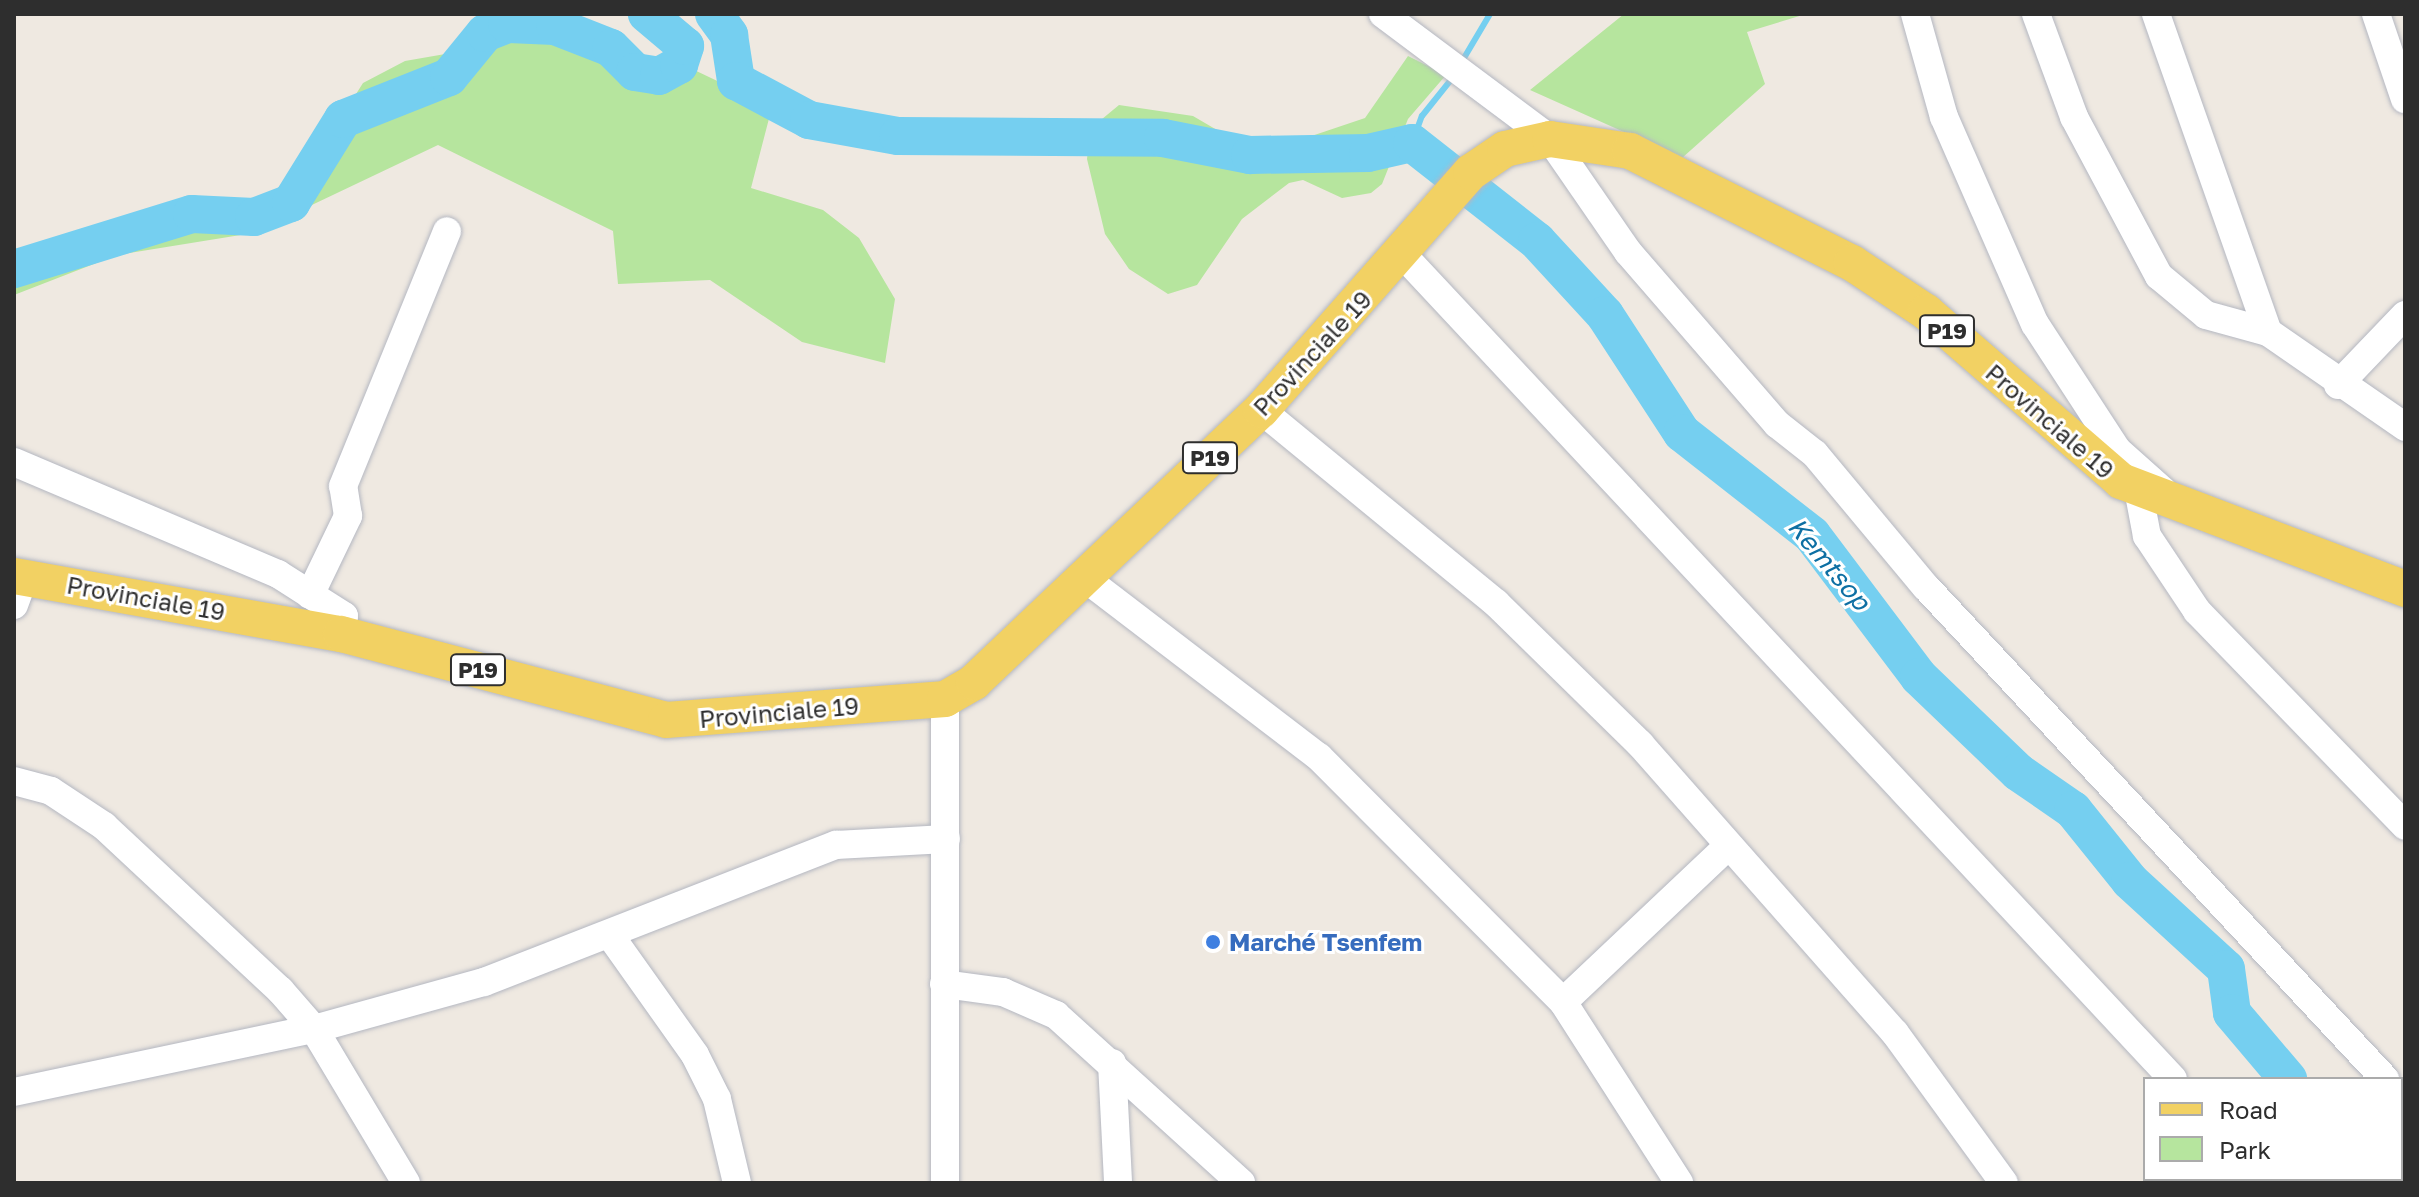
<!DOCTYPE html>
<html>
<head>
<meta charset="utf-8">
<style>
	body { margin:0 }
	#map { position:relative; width:2419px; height:1197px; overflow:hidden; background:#efe9e1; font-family:"Golos Text",sans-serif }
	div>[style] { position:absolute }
	.green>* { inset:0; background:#b6e59e }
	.stream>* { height:6px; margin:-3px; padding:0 3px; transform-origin:3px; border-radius:3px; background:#75cff0 }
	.river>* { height:38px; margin:-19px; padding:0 19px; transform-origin:19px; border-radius:19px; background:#75cff0 }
	.roads { filter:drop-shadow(0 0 2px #b4b7c1) drop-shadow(0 0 2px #b4b7c1) }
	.minor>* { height:28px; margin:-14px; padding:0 14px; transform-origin:14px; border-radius:14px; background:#fff }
	.major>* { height:36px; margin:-18px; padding:0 18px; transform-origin:18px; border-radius:18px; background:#f2d163 }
	.dots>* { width:22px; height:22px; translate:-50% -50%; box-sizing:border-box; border:4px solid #fff; border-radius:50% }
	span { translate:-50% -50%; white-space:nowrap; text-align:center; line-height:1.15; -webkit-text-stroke:6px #fff; paint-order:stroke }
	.shield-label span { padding:2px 6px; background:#fff; border:2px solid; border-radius:6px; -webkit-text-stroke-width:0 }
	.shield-label { font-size:22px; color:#2e2e2e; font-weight:700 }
	.street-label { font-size:24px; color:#2e2e2e }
	.shop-label { font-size:24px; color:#366cbe; font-weight:700 }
	.left { translate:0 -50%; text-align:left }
	.water-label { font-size:26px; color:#0d6fa3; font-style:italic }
	.frame { position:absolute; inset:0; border:16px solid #2e2e2e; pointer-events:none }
	.legend { position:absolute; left:2143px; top:1077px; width:260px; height:104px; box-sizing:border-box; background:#fff; border:2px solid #ababab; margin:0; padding:10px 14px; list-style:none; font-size:24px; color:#2e2e2e }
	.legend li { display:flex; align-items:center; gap:16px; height:40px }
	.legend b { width:40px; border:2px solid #ababab }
</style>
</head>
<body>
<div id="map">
	<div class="green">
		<div style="clip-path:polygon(1624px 14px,1806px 14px,1747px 32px,1765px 84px,1682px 158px,1530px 90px)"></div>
		<div style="clip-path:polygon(526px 40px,602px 54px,635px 82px,660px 88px,688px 67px,772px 107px,751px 188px,823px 210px,859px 238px,895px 299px,885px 363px,802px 342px,710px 280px,618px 284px,613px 231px,438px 145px,253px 233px,117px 255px,14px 295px,14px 273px,292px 195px,363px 83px,405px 61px)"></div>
		<div style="clip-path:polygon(1408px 56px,1446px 75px,1408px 119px,1382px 184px,1371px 193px,1342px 198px,1303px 180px,1289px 183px,1242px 219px,1197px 285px,1168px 294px,1129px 269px,1105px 234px,1087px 159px,1090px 129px,1119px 105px,1193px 116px,1258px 154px,1365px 118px)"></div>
	</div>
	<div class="stream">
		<div style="left:1461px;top:63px;width:57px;rotate:-59.4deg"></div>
		<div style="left:1412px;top:143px;width:29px;rotate:-70deg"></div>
		<div style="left:1422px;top:116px;width:51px;rotate:-51.3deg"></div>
	</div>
	<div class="river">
		<div style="left:714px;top:14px;width:26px;rotate:54deg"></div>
		<div style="left:729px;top:35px;width:47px;rotate:81.3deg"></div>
		<div style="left:736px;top:81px;width:83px;rotate:28.1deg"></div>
		<div style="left:809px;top:120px;width:90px;rotate:10.2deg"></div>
		<div style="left:898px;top:136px;width:265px;rotate:0.4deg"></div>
		<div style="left:1163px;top:138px;width:89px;rotate:11.1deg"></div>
		<div style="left:1250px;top:155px;width:118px;rotate:-1deg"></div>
		<div style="left:1368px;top:153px;width:45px;rotate:-12.8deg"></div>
		<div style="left:1412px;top:143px;width:159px;rotate:38.1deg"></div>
		<div style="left:1537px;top:241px;width:100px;rotate:47.4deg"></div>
		<div style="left:1605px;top:315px;width:141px;rotate:56.9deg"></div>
		<div style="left:1682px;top:433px;width:165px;rotate:38.1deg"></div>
		<div style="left:1812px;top:535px;width:178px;rotate:53deg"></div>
		<div style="left:1919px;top:677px;width:137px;rotate:43.8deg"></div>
		<div style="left:2018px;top:772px;width:67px;rotate:34.6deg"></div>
		<div style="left:2073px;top:810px;width:91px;rotate:51.2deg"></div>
		<div style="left:2130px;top:881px;width:130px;rotate:42.5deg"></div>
		<div style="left:2226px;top:969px;width:44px;rotate:82.2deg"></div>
		<div style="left:2232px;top:1013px;width:87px;rotate:49.7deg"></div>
		<div style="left:14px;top:269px;width:186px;rotate:-17.2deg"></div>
		<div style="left:192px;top:214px;width:62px;rotate:2.8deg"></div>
		<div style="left:254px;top:217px;width:40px;rotate:-21deg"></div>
		<div style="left:291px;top:203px;width:99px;rotate:-58.2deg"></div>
		<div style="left:343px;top:119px;width:114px;rotate:-21.6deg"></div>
		<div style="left:449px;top:77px;width:57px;rotate:-50.7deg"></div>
		<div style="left:485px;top:33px;width:24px;rotate:-22deg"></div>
		<div style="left:507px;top:24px;width:48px;rotate:2.4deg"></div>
		<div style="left:555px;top:26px;width:60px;rotate:21.4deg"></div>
		<div style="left:611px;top:48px;width:34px;rotate:45deg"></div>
		<div style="left:635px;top:72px;width:24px;rotate:9deg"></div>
		<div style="left:659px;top:76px;width:23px;rotate:-29deg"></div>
		<div style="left:679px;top:65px;width:20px;rotate:-72deg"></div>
		<div style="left:685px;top:46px;width:50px;rotate:-139.9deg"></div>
		<div style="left:2376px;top:1179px;width:4px;rotate:63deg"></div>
	</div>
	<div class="roads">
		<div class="minor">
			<div style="left:1383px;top:14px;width:209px;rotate:36.8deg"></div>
			<div style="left:1550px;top:139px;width:137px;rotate:55.4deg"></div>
			<div style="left:1628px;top:252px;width:228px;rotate:49.1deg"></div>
			<div style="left:1777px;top:424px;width:48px;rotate:38.3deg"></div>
			<div style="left:1815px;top:454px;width:173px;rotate:50.2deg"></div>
			<div style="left:1926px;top:587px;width:673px;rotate:46.99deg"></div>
			<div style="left:1915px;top:14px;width:107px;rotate:74.3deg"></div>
			<div style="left:1944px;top:117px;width:226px;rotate:66.3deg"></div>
			<div style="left:2035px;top:324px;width:150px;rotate:56.9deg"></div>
			<div style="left:2117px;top:450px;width:62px;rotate:41.7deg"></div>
			<div style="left:2036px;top:14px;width:110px;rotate:69.7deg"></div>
			<div style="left:2074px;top:117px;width:180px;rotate:61.9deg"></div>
			<div style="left:2159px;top:276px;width:61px;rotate:39.7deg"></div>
			<div style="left:2206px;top:315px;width:64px;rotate:15.3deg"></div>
			<div style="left:2268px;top:332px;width:167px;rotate:34.7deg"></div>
			<div style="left:2156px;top:14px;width:337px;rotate:70.6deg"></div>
			<div style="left:2376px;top:14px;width:90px;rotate:71.2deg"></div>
			<div style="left:1402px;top:254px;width:1129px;rotate:46.94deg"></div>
			<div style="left:2338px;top:385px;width:97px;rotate:-46.3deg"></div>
			<div style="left:1261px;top:410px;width:304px;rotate:39.4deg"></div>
			<div style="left:1496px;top:603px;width:202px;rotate:44.4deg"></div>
			<div style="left:1640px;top:744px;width:385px;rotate:48.6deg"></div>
			<div style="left:1895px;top:1033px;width:185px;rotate:54deg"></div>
			<div style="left:14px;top:462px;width:287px;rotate:23deg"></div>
			<div style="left:278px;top:574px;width:78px;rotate:32.5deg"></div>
			<div style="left:344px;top:616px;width:18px;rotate:99deg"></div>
			<div style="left:2138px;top:489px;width:48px;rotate:79.2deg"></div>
			<div style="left:2147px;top:536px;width:90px;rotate:56.3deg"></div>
			<div style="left:2197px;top:611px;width:299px;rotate:45.9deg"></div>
			<div style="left:1082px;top:576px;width:298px;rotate:37.4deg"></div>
			<div style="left:1319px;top:757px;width:346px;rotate:45.1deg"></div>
			<div style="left:1563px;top:1002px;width:215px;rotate:57.3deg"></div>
			<div style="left:310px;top:595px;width:88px;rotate:-64.3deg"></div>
			<div style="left:348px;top:516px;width:30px;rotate:-99deg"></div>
			<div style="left:343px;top:486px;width:275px;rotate:-67.8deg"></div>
			<div style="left:14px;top:605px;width:29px;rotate:-70deg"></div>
			<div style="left:945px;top:699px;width:484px;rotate:90deg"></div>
			<div style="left:14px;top:781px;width:38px;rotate:15deg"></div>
			<div style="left:51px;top:791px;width:64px;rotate:33.4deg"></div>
			<div style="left:104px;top:826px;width:241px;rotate:43deg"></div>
			<div style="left:280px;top:990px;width:52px;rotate:48.9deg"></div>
			<div style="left:314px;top:1029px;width:179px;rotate:59.1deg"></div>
			<div style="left:612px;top:938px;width:143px;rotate:54.6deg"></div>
			<div style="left:695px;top:1055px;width:49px;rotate:63.4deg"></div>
			<div style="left:717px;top:1099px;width:86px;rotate:76.6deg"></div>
			<div style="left:944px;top:984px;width:60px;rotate:7.7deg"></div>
			<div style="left:1003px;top:992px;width:58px;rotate:23.5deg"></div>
			<div style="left:1056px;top:1015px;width:250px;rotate:42.2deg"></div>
			<div style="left:1563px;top:1002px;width:228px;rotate:-43.4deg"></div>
			<div style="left:1112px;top:1063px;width:120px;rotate:87.1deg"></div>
			<div style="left:14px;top:1092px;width:307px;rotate:-11.9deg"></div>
			<div style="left:314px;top:1029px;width:176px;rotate:-15.5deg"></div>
			<div style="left:484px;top:982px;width:378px;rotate:-21.3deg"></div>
			<div style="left:836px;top:845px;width:110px;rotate:-3.1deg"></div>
			<div style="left:2401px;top:1098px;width:6px;rotate:45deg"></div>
			<div style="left:2261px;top:1179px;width:5px;rotate:53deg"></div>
		</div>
		<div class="major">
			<div style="left:14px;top:576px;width:332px;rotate:10.1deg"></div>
			<div style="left:341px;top:634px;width:336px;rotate:14.8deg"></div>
			<div style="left:666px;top:720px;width:280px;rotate:-4.3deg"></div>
			<div style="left:945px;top:699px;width:34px;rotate:-30deg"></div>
			<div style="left:974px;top:682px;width:395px;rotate:-43.5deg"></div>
			<div style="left:1261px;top:410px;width:317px;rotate:-48.6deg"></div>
			<div style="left:1471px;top:172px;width:41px;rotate:-34.1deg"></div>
			<div style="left:1505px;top:149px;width:46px;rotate:-12.5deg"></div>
			<div style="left:1550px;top:139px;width:81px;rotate:8.5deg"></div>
			<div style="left:1630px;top:151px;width:249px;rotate:26.8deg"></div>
			<div style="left:1852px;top:263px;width:89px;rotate:33.5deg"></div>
			<div style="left:1926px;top:312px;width:258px;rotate:40.9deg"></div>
			<div style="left:2121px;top:481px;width:304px;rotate:20.8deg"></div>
		</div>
	</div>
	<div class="dots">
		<div style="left:1213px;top:942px;background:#3f7fe0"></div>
	</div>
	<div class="shield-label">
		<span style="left:1947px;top:331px">P19</span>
		<span style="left:1210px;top:458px">P19</span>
		<span style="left:478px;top:670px">P19</span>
	</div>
	<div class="street-label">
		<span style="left:1312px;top:353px;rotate:-47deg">Provinciale 19</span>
		<span style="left:2050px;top:421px;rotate:41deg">Provinciale 19</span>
		<span style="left:146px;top:598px;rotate:10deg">Provinciale 19</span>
		<span style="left:779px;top:712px;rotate:-5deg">Provinciale 19</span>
	</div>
	<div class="shop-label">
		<span class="left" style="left:1229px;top:942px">Marché Tsenfem</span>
	</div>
	<div class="water-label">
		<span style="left:1829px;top:564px;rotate:50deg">Kemtsop</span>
	</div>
	<div class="frame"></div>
	<ul class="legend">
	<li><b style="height:10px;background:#f2d163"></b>Road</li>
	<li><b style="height:22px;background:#b6e59e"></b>Park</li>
	</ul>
</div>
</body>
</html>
